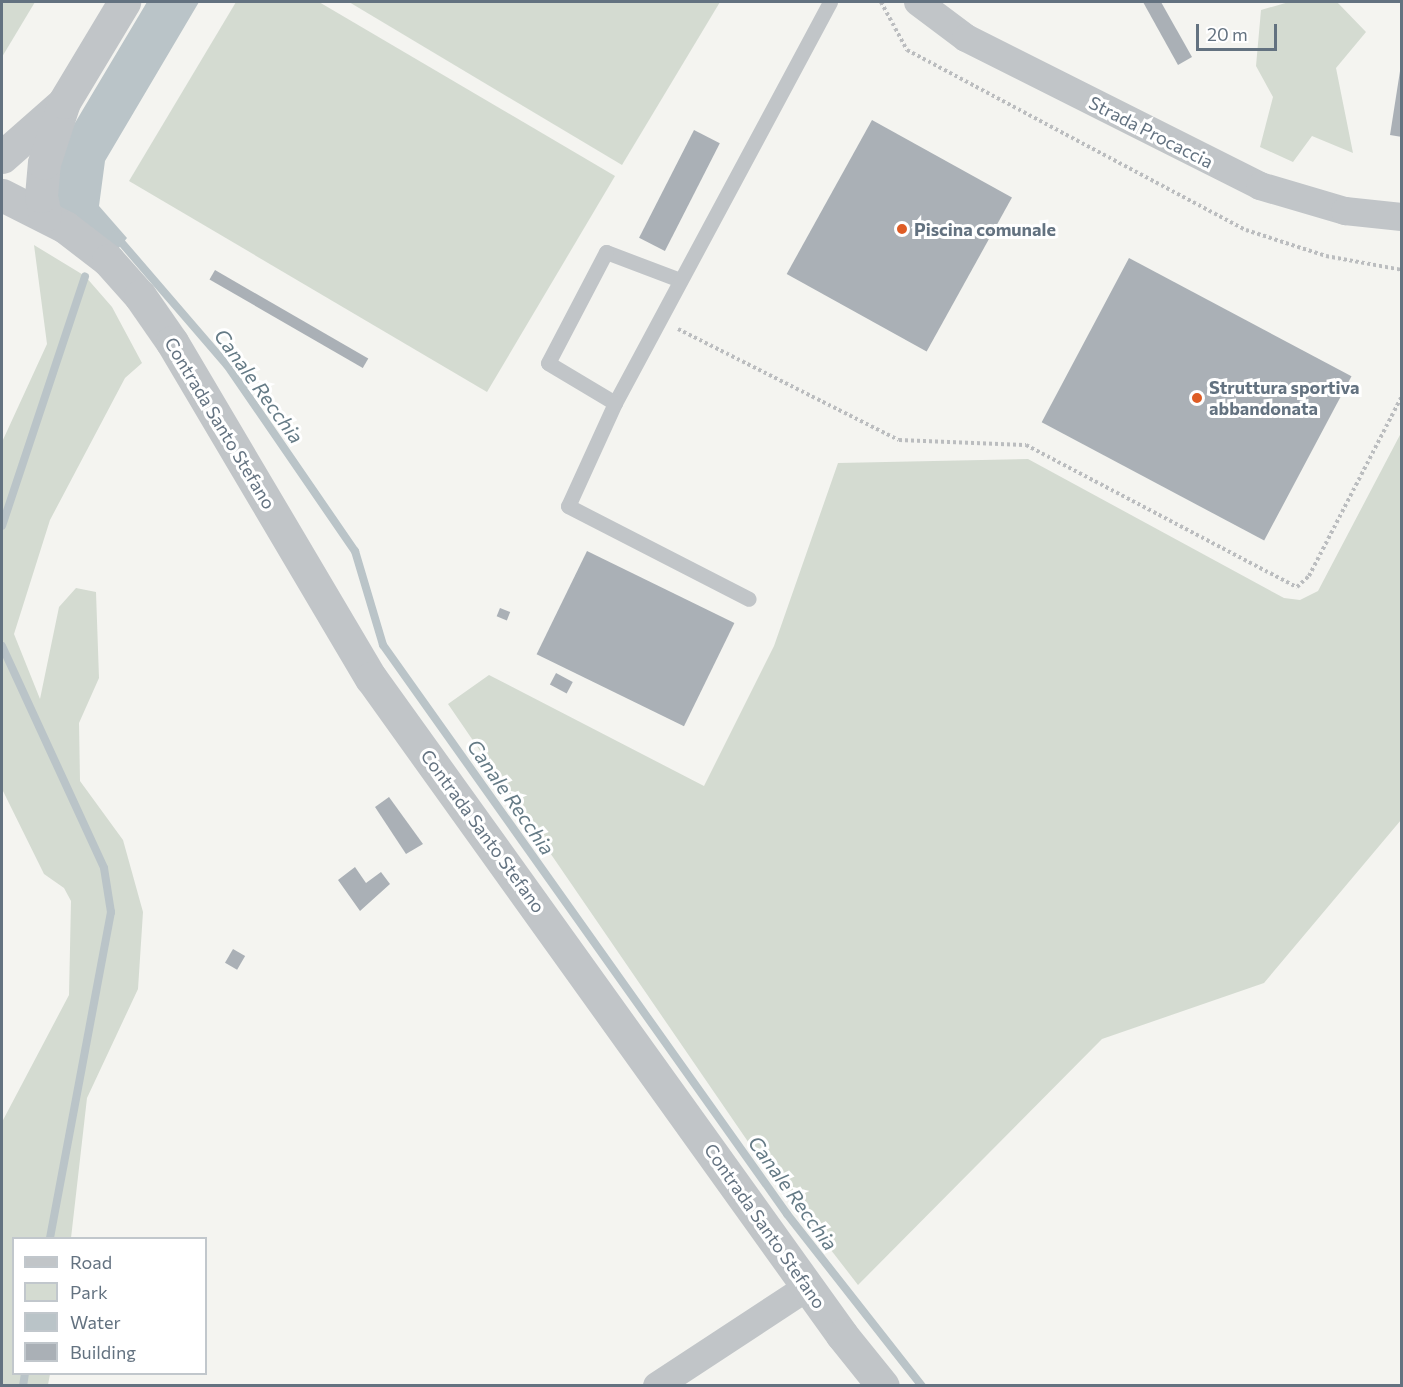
<!DOCTYPE html>
<html>
<head>
<meta charset="utf-8">
<style>
	body { margin:0 }
	#map { position:relative; width:1403px; height:1387px; overflow:hidden; background:#f4f4f0; font-family:Commissioner,sans-serif }
	div>[style] { position:absolute }
	.green>* { inset:0; background:#d4dbd1 }
	.water>* { inset:0; background:#bac4c8 }
	.stream>* { height:8px; margin:-4px; padding:0 4px; transform-origin:4px; border-radius:4px; background:#bac4c8 }
	.building>* { inset:0; background:#aab0b6; transform-origin:0 0 }
	.path>* { height:4px; margin-top:-2px; transform-origin:0; background:repeating-linear-gradient(90deg,#bbbdbf 0 3px,transparent 0 6px) }
	.service>* { height:15px; margin:-7.5px; padding:0 7.5px; transform-origin:7.5px; border-radius:7.5px; background:#c1c5c8 }
	.minor>* { height:28px; margin:-14px; padding:0 14px; transform-origin:14px; border-radius:14px; background:#c1c5c8 }
	.tertiary>* { height:33px; margin:-16.5px; padding:0 16.5px; transform-origin:16.5px; border-radius:16.5px; background:#c1c5c8 }
	.dots>* { width:16px; height:16px; translate:-50% -50%; box-sizing:border-box; border:3px solid #fff; border-radius:50% }
	span { translate:-50% -50%; white-space:nowrap; text-align:center; line-height:1.15; -webkit-text-stroke:6px #fff; paint-order:stroke }
	.street-label { font-size:18px; color:#637280 }
	.poi-label { font-size:18px; color:#637280; font-weight:700 }
	.left { translate:0 -50%; text-align:left }
	.water-label { font-size:20px; color:#647a85; font-style:italic }
	.frame { position:absolute; inset:0; border:3px solid #637280; pointer-events:none }
	.legend { position:absolute; left:12px; top:1237px; width:195px; height:138px; box-sizing:border-box; background:#fff; border:2px solid #c1c7cc; margin:0; padding:8px 10px; list-style:none; font-size:18px; color:#637280 }
	.legend li { display:flex; align-items:center; gap:12px; height:30px }
	.legend b { width:30px; border:2px solid #c1c7cc }
	.scale { position:absolute; left:1196px; top:24px; width:81px; height:27px; box-sizing:border-box; border:3px solid #637280; border-top:0; padding-left:8px; font-size:18px; line-height:21px; white-space:nowrap; color:#637280; -webkit-text-stroke:4px #fff; paint-order:stroke }
</style>
</head>
<body>
<div id="map">
	<div class="green">
		<div style="clip-path:polygon(2px 2px,35px 2px,2px 57px)"></div>
		<div style="clip-path:polygon(236px 2px,319px 2px,615px 176px,487px 392px,129px 181px)"></div>
		<div style="clip-path:polygon(349px 2px,720px 2px,622px 165px)"></div>
		<div style="clip-path:polygon(1289px 2px,1337px 2px,1366px 32px,1336px 68px,1353px 153px,1312px 136px,1293px 162px,1260px 147px,1273px 97px,1256px 66px,1261px 10px)"></div>
		<div style="clip-path:polygon(34px 245px,85px 276px,112px 307px,142px 363px,125px 378px,50px 520px,14px 634px,40px 699px,59px 607px,76px 588px,96px 592px,99px 678px,79px 723px,80px 781px,123px 840px,143px 912px,138px 989px,87px 1098px,71px 1238px,14px 1238px,14px 1374px,50px 1374px,48px 1385px,2px 1386px,2px 1122px,69px 995px,71px 901px,64px 888px,44px 874px,2px 789px,2px 442px,47px 344px)"></div>
		<div style="clip-path:polygon(1401px 433px,1401px 820px,1264px 983px,1102px 1039px,858px 1285px,753px 1149px,448px 704px,489px 675px,704px 786px,774px 646px,838px 463px,1028px 459px,1284px 598px,1300px 600px,1318px 591px)"></div>
	</div>
	<div class="water">
		<div style="clip-path:polygon(147px 2px,199px 2px,105px 161px,99px 206px,127px 238px,114px 254px,63px 214px,54px 199px,60px 148px)"></div>
	</div>
	<div class="stream">
		<div style="left:115px;top:235px;width:172px;rotate:49.3deg"></div>
		<div style="left:227px;top:365px;width:226px;rotate:55.5deg"></div>
		<div style="left:355px;top:551px;width:98px;rotate:73.4deg"></div>
		<div style="left:383px;top:645px;width:698px;rotate:54.62deg"></div>
		<div style="left:787px;top:1214px;width:219px;rotate:51.9deg"></div>
		<div style="left:2px;top:526px;width:263px;rotate:-71.6deg"></div>
		<div style="left:2px;top:646px;width:244px;rotate:65.3deg"></div>
		<div style="left:104px;top:868px;width:45px;rotate:81deg"></div>
		<div style="left:111px;top:912px;width:332px;rotate:100.6deg"></div>
		<div style="left:23px;top:1386px;width:12px;rotate:-81deg"></div>
	</div>
	<div class="building">
		<div style="clip-path:polygon(1143px 2px,1161px 2px,1192px 57px,1178px 65px)"></div>
		<div style="clip-path:polygon(1400px 71px,1402px 71px,1402px 137px,1390px 135px)"></div>
		<div style="left:872px;top:120px;width:160px;height:176px;rotate:29deg"></div>
		<div style="left:694px;top:130px;width:29px;height:121px;rotate:27deg"></div>
		<div style="left:1129px;top:258px;width:252px;height:186px;rotate:28deg"></div>
		<div style="left:215px;top:270px;width:177px;height:11px;rotate:30deg"></div>
		<div style="left:587px;top:551px;width:164px;height:115px;rotate:26deg"></div>
		<div style="left:500px;top:608px;width:11px;height:9px;rotate:22deg"></div>
		<div style="left:556px;top:673px;width:19px;height:13px;rotate:28deg"></div>
		<div style="clip-path:polygon(389px 797px,423px 844px,406px 854px,375px 807px)"></div>
		<div style="clip-path:polygon(355px 867px,366px 883px,381px 872px,390px 884px,360px 911px,338px 880px)"></div>
		<div style="left:233px;top:949px;width:14px;height:16px;rotate:30deg"></div>
	</div>
	<div class="path">
		<div style="left:881px;top:2px;width:55px;rotate:61.6deg"></div>
		<div style="left:907px;top:50px;width:384px;rotate:28deg"></div>
		<div style="left:1246px;top:230px;width:84px;rotate:18deg"></div>
		<div style="left:1326px;top:256px;width:77px;rotate:10.4deg"></div>
		<div style="left:678px;top:329px;width:247px;rotate:26.7deg"></div>
		<div style="left:899px;top:440px;width:127px;rotate:2.3deg"></div>
		<div style="left:1026px;top:445px;width:306px;rotate:27.7deg"></div>
		<div style="left:1297px;top:587px;width:16px;rotate:-43deg"></div>
		<div style="left:1309px;top:576px;width:203px;rotate:-62.7deg"></div>
	</div>
	<div class="service">
		<div style="left:680px;top:280px;width:79px;rotate:-159.3deg"></div>
		<div style="left:606px;top:252px;width:125px;rotate:117.6deg"></div>
		<div style="left:548px;top:363px;width:78px;rotate:30.8deg"></div>
		<div style="left:615px;top:403px;width:455px;rotate:-61.8deg"></div>
		<div style="left:615px;top:403px;width:113px;rotate:114.5deg"></div>
		<div style="left:568px;top:506px;width:203px;rotate:27.2deg"></div>
	</div>
	<div class="minor">
		<div style="left:918px;top:2px;width:60px;rotate:36.9deg"></div>
		<div style="left:966px;top:38px;width:329px;rotate:26.7deg"></div>
		<div style="left:1260px;top:186px;width:89px;rotate:16.4deg"></div>
		<div style="left:1345px;top:211px;width:57px;rotate:6deg"></div>
		<div style="left:657px;top:1386px;width:181px;rotate:-33.3deg"></div>
	</div>
	<div class="tertiary">
		<div style="left:2px;top:157px;width:77px;rotate:-41.3deg"></div>
		<div style="left:2px;top:195px;width:71px;rotate:26.9deg"></div>
		<div style="left:65px;top:227px;width:54px;rotate:37.5deg"></div>
		<div style="left:108px;top:260px;width:48px;rotate:48.4deg"></div>
		<div style="left:140px;top:296px;width:56px;rotate:55.2deg"></div>
		<div style="left:172px;top:342px;width:391px;rotate:59.4deg"></div>
		<div style="left:371px;top:678px;width:808px;rotate:54.36deg"></div>
		<div style="left:842px;top:1335px;width:65px;rotate:51.2deg"></div>
		<div style="left:45px;top:215px;width:19px;rotate:-102deg"></div>
		<div style="left:41px;top:196px;width:33px;rotate:-85deg"></div>
		<div style="left:44px;top:163px;width:64px;rotate:-71.8deg"></div>
		<div style="left:64px;top:102px;width:117px;rotate:-59deg"></div>
	</div>
	<div class="dots">
		<div style="left:902px;top:229px;background:#de5c25"></div>
		<div style="left:1197px;top:398px;background:#de5c25"></div>
	</div>
	<div class="street-label">
		<span style="left:1151px;top:132px;rotate:27deg">Strada Procaccia</span>
		<span style="left:220px;top:423px;rotate:59deg">Contrada Santo Stefano</span>
		<span style="left:483px;top:831px;rotate:54deg">Contrada Santo Stefano</span>
		<span style="left:765px;top:1226px;rotate:55deg">Contrada Santo Stefano</span>
	</div>
	<div class="poi-label">
		<span class="left" style="left:914px;top:229px">Piscina comunale</span>
		<span class="left" style="left:1209px;top:398px">Struttura sportiva<br>abbandonata</span>
	</div>
	<div class="water-label">
		<span style="left:259px;top:386px;rotate:54deg">Canale Recchia</span>
		<span style="left:511px;top:797px;rotate:55deg">Canale Recchia</span>
		<span style="left:793px;top:1193px;rotate:54deg">Canale Recchia</span>
	</div>
	<div class="frame"></div>
	<ul class="legend">
	<li><b style="height:8px;background:#c1c5c8"></b>Road</li>
	<li><b style="height:16px;background:#d4dbd1"></b>Park</li>
	<li><b style="height:16px;background:#bac4c8"></b>Water</li>
	<li><b style="height:16px;background:#aab0b6"></b>Building</li>
	</ul>
	<div class="scale">20 m</div>
</div>
</body>
</html>
